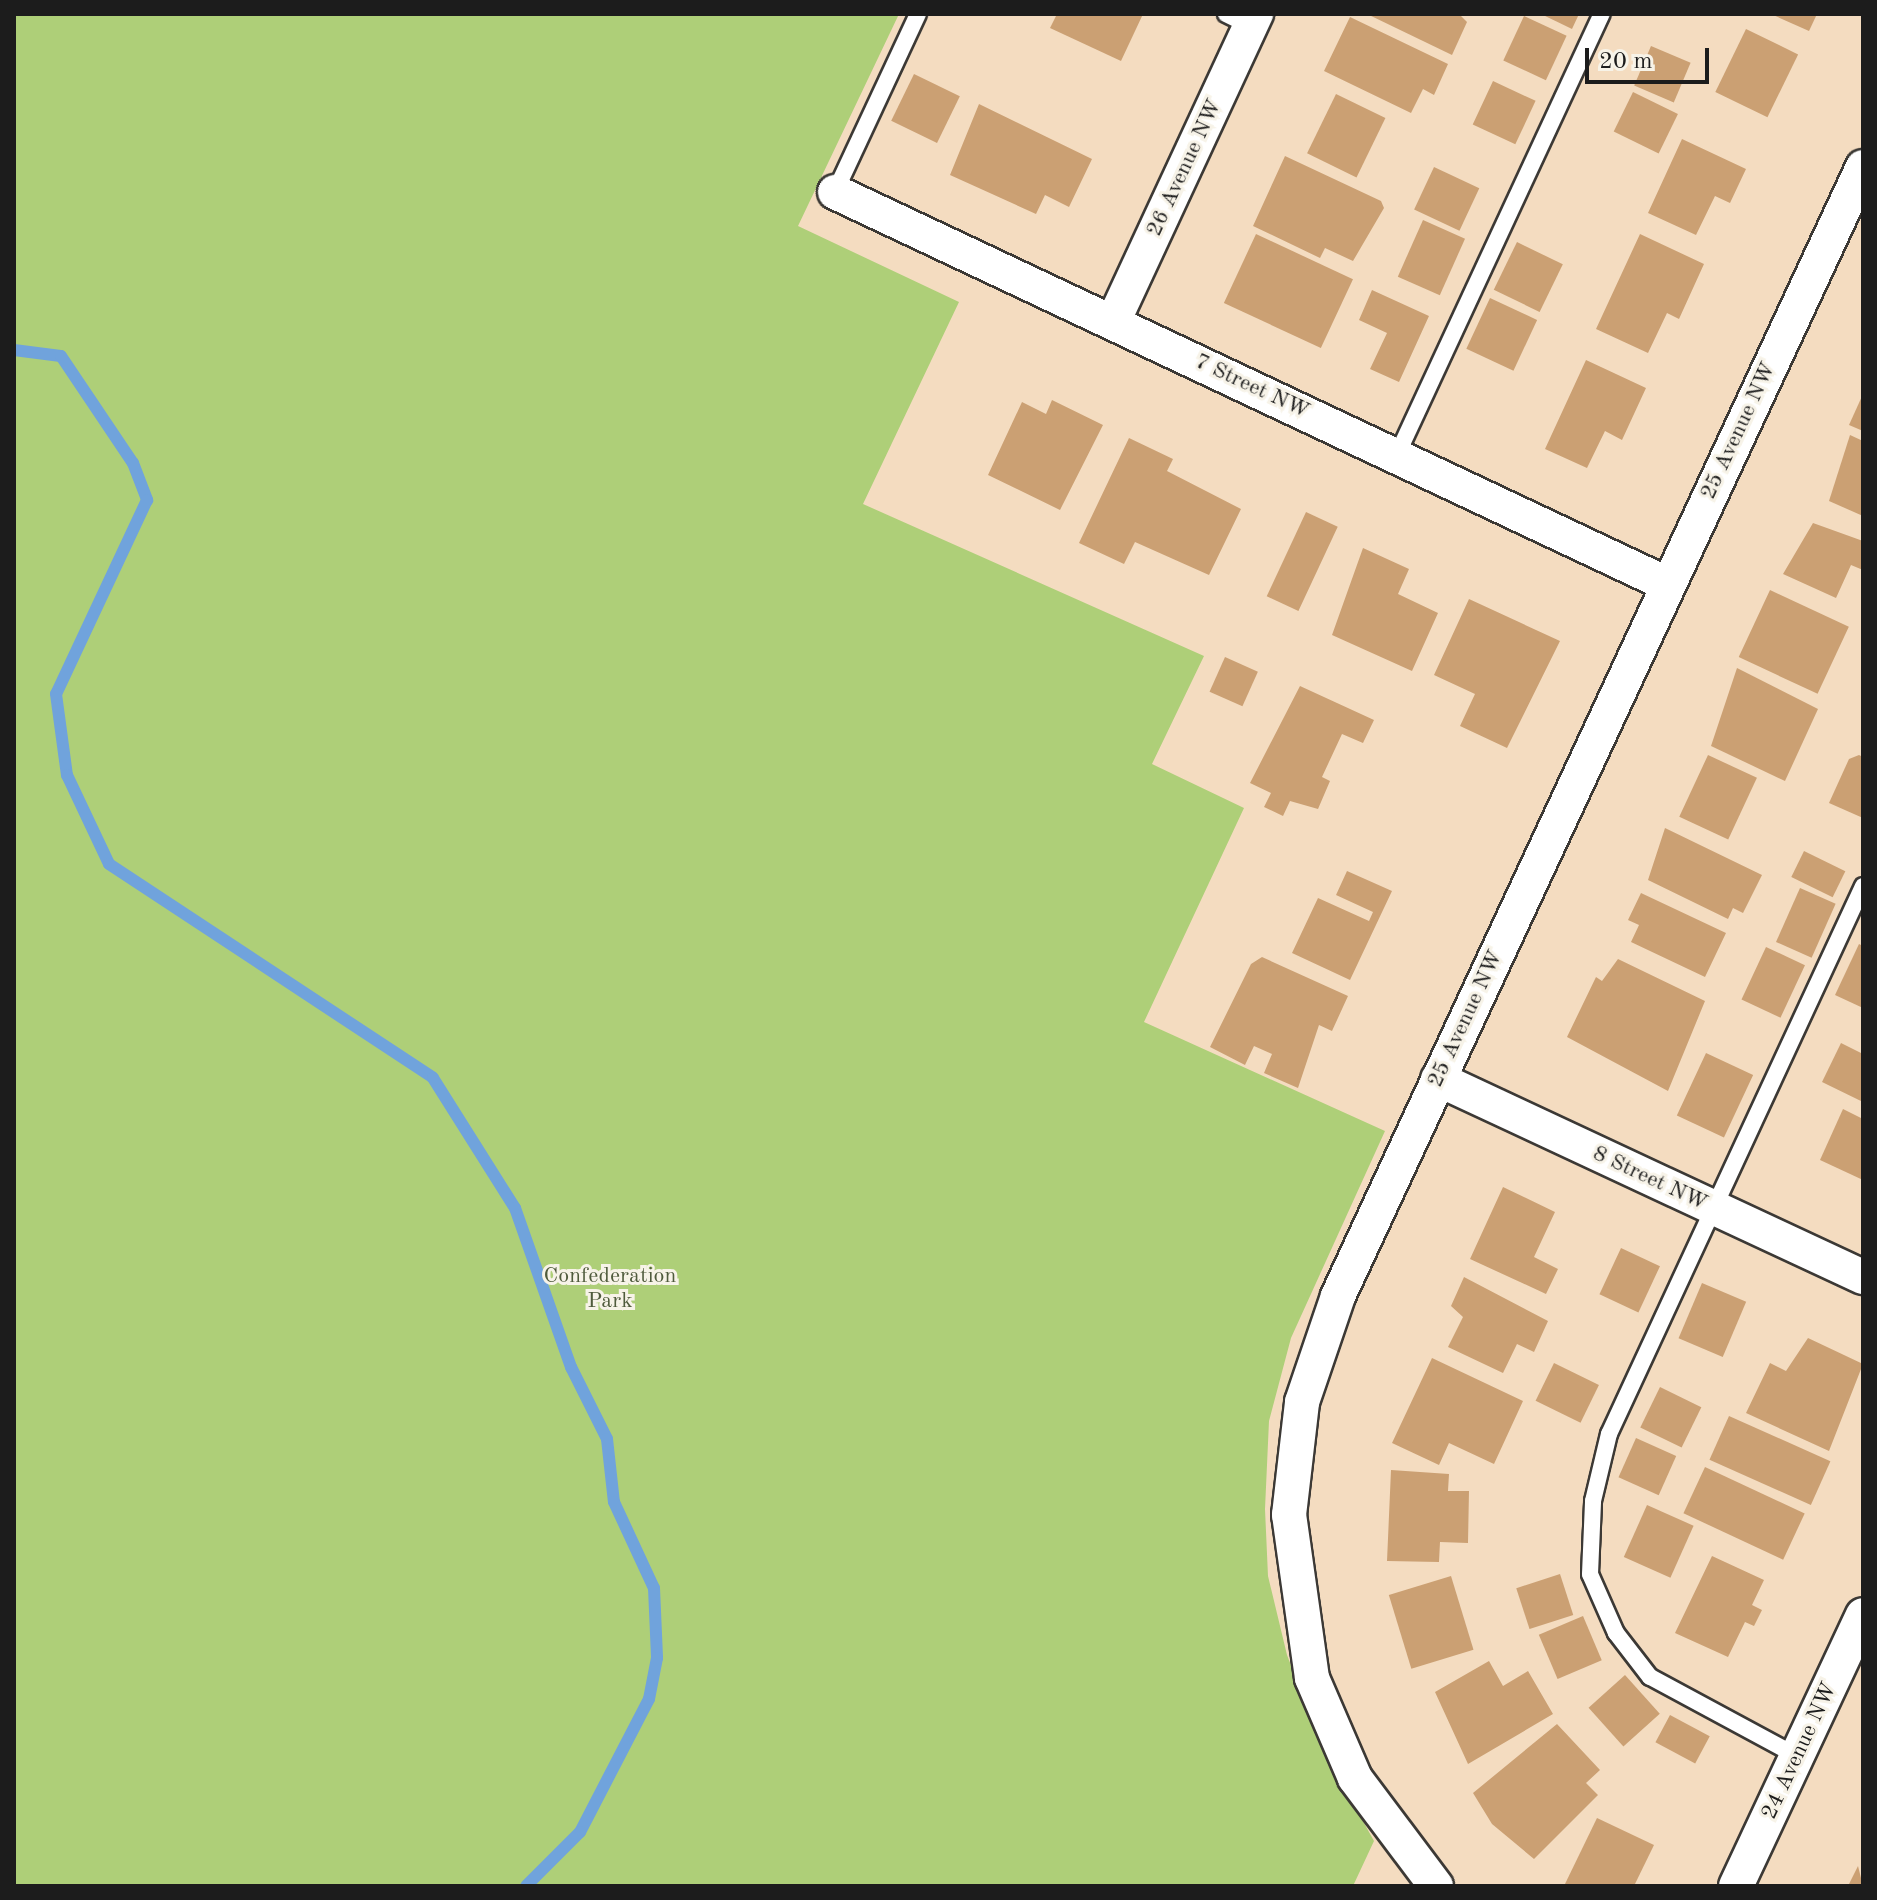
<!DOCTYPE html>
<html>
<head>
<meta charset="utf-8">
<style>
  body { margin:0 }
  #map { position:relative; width:1877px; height:1900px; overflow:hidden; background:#f4dcc0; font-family:"Old Standard TT",serif }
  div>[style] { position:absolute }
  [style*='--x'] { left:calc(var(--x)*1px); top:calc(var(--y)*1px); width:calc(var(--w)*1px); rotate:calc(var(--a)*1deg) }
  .green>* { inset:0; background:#aecf78 }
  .stream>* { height:12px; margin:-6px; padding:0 6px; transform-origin:6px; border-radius:6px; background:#70a3dc }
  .building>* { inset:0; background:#cba073; transform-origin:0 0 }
  .roads { filter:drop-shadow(2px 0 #3c3935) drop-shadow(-2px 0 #3c3935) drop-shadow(0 2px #3c3935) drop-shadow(0 -2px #3c3935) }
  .lane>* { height:16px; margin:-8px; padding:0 8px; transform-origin:8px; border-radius:8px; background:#fff }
  .street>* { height:34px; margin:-17px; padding:0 17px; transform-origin:17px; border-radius:17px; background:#fff }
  span { translate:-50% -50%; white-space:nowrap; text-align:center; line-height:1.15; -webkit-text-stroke:6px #f7f3e8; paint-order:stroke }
  .street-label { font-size:22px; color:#1c1c1c }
  .park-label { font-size:22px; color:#4f5b3c }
  .frame { position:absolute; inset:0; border:16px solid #1c1c1c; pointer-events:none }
  .scale { position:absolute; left:1585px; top:48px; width:124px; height:36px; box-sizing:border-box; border:4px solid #1c1c1c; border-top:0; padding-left:10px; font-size:24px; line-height:28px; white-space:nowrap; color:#1c1c1c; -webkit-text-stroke:6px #f7f3e8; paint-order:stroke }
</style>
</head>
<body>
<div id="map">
  <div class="green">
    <div style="clip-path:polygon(14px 14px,899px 14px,798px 226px,959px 302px,863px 504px,1204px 656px,1152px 764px,1244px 808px,1144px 1022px,1385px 1131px,1291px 1338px,1269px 1421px,1265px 1509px,1268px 1576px,1287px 1655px,1324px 1751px,1374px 1841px,1353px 1886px,14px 1886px)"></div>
  </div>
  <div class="stream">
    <div style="--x:14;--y:350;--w:47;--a:7.3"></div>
    <div style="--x:61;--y:356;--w:129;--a:56.1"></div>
    <div style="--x:133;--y:463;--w:40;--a:69"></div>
    <div style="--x:147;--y:500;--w:214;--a:115.1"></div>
    <div style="--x:56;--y:694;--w:82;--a:82.3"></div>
    <div style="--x:67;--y:775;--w:98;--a:64.7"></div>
    <div style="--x:109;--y:864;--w:388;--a:33.4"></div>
    <div style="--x:433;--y:1078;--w:154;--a:57.8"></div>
    <div style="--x:515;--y:1208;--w:169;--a:70.6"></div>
    <div style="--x:571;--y:1367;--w:80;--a:63.4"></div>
    <div style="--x:607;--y:1439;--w:63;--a:83.7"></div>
    <div style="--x:614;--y:1502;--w:95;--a:65.1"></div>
    <div style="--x:654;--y:1588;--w:70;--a:87.5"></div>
    <div style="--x:657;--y:1658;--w:42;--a:101"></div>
    <div style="--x:649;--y:1699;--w:150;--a:117.4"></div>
    <div style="--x:580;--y:1832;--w:76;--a:135"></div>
  </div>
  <div class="building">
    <div style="clip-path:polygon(1057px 14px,1143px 14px,1121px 61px,1050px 28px)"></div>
    <div style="clip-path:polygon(1367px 14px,1459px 14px,1467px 22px,1452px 55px)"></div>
    <div style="clip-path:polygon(1541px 14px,1579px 14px,1572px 29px)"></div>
    <div style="clip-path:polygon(1771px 14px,1817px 14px,1809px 31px)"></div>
    <div style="left:1524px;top:16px;width:47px;height:49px;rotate:25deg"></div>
    <div style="clip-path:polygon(1350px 17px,1448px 64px,1434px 95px,1423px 89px,1411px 113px,1324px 71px)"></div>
    <div style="left:1746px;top:29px;width:58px;height:70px;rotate:26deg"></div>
    <div style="left:1651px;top:46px;width:43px;height:43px;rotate:23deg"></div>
    <div style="left:914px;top:74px;width:51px;height:52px;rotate:26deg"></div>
    <div style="left:1493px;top:81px;width:47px;height:48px;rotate:25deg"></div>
    <div style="left:1633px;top:92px;width:50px;height:44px;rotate:26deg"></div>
    <div style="left:1336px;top:94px;width:55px;height:66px;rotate:26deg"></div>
    <div style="clip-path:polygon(979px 104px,1092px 159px,1069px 207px,1045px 195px,1036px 214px,950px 175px)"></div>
    <div style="clip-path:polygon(1682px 139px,1746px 169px,1730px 203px,1715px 196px,1696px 235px,1648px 213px)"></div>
    <div style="clip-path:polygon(1285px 156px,1381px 201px,1384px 208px,1353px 261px,1325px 248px,1320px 258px,1253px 226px)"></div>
    <div style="left:1434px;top:167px;width:50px;height:47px;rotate:25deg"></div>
    <div style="left:1423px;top:220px;width:46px;height:62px;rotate:24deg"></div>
    <div style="left:1256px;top:234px;width:107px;height:76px;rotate:25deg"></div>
    <div style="clip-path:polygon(1640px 234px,1704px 264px,1679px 319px,1667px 313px,1648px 353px,1596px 329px)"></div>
    <div style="left:1517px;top:242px;width:51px;height:53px;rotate:26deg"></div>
    <div style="clip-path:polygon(1372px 290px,1429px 316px,1399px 382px,1370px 369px,1387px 333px,1359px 320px)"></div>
    <div style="left:1490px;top:298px;width:52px;height:56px;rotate:25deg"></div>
    <div style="clip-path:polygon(1586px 360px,1646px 388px,1622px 440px,1605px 431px,1587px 468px,1545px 449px)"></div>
    <div style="clip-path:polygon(1863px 394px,1863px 431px,1849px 425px)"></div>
    <div style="clip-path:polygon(1052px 400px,1103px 425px,1060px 510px,988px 475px,1022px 402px,1046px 414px)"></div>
    <div style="clip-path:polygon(1850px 435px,1863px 441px,1863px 516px,1829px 501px)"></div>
    <div style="clip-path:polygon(1129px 438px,1173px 459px,1167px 471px,1241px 509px,1209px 575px,1135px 542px,1124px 564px,1079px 543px)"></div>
    <div style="left:1306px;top:512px;width:35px;height:93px;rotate:25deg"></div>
    <div style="clip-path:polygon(1813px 523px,1863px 541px,1863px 570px,1851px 565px,1836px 598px,1783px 574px)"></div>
    <div style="clip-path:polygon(1363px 548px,1409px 569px,1398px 594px,1438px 613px,1412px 671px,1332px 635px)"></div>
    <div style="left:1770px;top:590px;width:87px;height:74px;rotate:25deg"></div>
    <div style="clip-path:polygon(1469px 599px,1560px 641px,1507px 748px,1460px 726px,1475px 694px,1434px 675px)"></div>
    <div style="left:1225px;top:657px;width:36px;height:38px;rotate:24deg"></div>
    <div style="clip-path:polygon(1737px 668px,1818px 709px,1785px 781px,1711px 746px)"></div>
    <div style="clip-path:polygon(1300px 686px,1374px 720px,1363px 743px,1342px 734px,1322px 777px,1330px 781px,1318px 809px,1290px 801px,1283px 816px,1264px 807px,1271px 793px,1250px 783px)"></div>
    <div style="left:1708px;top:755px;width:54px;height:68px;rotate:25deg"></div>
    <div style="clip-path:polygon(1859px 755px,1863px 757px,1863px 818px,1829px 803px,1849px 759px)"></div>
    <div style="clip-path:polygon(1665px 828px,1762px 875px,1743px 913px,1733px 908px,1728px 919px,1648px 880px)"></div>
    <div style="left:1804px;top:851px;width:46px;height:29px;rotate:26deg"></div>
    <div style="clip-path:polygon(1347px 871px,1392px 891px,1350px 980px,1292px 953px,1318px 898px,1369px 921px,1373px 912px,1336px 895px)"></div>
    <div style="left:1800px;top:888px;width:39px;height:59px;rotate:24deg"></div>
    <div style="clip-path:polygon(1641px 893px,1726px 933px,1705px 977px,1631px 942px,1639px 925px,1628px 920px)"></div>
    <div style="clip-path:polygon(1859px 944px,1863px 946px,1863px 1008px,1835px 995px)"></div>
    <div style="left:1766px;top:947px;width:43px;height:58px;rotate:25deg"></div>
    <div style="clip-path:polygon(1262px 957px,1348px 996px,1332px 1031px,1319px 1025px,1298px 1088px,1264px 1073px,1272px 1054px,1254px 1046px,1245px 1065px,1210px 1047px,1251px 964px)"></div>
    <div style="clip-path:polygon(1618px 959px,1705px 1001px,1668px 1091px,1567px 1037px,1596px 977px,1602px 981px)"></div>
    <div style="clip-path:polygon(1841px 1043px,1863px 1054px,1863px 1102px,1822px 1082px)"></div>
    <div style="left:1706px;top:1053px;width:52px;height:69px;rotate:25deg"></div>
    <div style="clip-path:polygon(1843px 1109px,1863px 1119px,1863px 1180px,1820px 1160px)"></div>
    <div style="clip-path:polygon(1503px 1187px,1555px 1212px,1534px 1257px,1558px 1269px,1546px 1294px,1470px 1259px)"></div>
    <div style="left:1621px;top:1248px;width:43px;height:51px;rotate:25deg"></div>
    <div style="clip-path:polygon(1464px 1277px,1548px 1321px,1534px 1352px,1517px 1344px,1503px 1373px,1448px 1347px,1463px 1317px,1451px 1306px)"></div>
    <div style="left:1702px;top:1283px;width:48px;height:60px;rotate:23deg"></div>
    <div style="clip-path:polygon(1808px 1338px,1863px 1364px,1829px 1451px,1746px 1413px,1770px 1363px,1786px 1371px)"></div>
    <div style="clip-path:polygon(1432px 1358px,1523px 1401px,1494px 1464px,1449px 1443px,1439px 1465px,1392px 1443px)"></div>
    <div style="left:1554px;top:1363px;width:50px;height:42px;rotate:26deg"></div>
    <div style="left:1660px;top:1387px;width:46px;height:45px;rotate:26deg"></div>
    <div style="left:1729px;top:1416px;width:111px;height:48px;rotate:24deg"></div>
    <div style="left:1636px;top:1438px;width:44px;height:43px;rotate:24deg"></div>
    <div style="left:1705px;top:1467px;width:110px;height:51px;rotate:25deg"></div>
    <div style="clip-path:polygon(1391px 1470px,1449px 1474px,1448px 1491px,1469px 1491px,1468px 1543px,1440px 1542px,1439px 1562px,1387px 1561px)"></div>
    <div style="left:1647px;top:1505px;width:51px;height:57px;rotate:24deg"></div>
    <div style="clip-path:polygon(1712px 1556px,1764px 1580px,1752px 1605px,1762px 1610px,1754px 1626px,1745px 1622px,1728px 1657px,1675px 1633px)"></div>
    <div style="left:1560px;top:1574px;width:43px;height:46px;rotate:72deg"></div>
    <div style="left:1451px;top:1576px;width:77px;height:65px;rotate:73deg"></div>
    <div style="left:1583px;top:1616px;width:48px;height:48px;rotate:67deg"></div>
    <div style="clip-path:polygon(1489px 1661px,1503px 1686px,1528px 1671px,1553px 1714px,1468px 1764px,1435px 1692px)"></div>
    <div style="left:1625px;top:1675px;width:52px;height:49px;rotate:48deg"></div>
    <div style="left:1670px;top:1715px;width:45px;height:31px;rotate:28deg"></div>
    <div style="clip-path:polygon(1557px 1724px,1600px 1770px,1586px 1783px,1598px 1795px,1534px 1859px,1492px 1824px,1473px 1793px)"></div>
    <div style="clip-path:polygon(1597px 1818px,1654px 1845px,1634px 1886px,1564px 1886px)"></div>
    <div style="clip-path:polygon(1858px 1866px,1863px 1886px,1848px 1886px)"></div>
  </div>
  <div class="roads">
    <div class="lane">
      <div style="--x:1226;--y:14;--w:28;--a:26"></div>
      <div style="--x:835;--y:192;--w:196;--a:-65"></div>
      <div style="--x:1397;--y:455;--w:486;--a:-65.1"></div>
      <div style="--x:1797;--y:1756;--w:167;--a:-151.7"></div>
      <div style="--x:1650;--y:1677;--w:56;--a:-127.7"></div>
      <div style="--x:1616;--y:1633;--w:64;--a:-113.8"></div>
      <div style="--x:1590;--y:1574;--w:73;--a:-87.6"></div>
      <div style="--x:1593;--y:1501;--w:69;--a:-76.6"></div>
      <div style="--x:1609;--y:1434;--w:604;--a:-65.13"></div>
    </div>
    <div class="street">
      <div style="--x:835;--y:192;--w:920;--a:25.23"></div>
      <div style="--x:1113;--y:322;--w:340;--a:-65.1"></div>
      <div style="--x:1438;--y:1079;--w:469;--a:25"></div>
      <div style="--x:1436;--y:1886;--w:135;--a:-126.9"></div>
      <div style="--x:1355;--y:1778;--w:109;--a:-113.3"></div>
      <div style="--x:1312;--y:1678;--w:165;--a:-98"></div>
      <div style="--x:1289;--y:1515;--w:114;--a:-83.4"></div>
      <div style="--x:1302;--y:1402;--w:112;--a:-71.2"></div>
      <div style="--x:1338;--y:1296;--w:1245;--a:-65.06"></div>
      <div style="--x:1736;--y:1886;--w:299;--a:-64.9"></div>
    </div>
  </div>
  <div class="street-label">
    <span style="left:1185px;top:168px;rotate:-65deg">26 Avenue NW</span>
    <span style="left:1252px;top:387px;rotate:25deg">7 Street NW</span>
    <span style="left:1739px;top:431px;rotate:-65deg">25 Avenue NW</span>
    <span style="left:1466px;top:1019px;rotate:-65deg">25 Avenue NW</span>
    <span style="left:1650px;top:1179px;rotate:25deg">8 Street NW</span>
    <span style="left:1800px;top:1751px;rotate:-65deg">24 Avenue NW</span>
  </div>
  <div class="park-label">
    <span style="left:610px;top:1289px">Confederation<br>Park</span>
  </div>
  <div class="frame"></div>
  <div class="scale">20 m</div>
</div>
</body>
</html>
